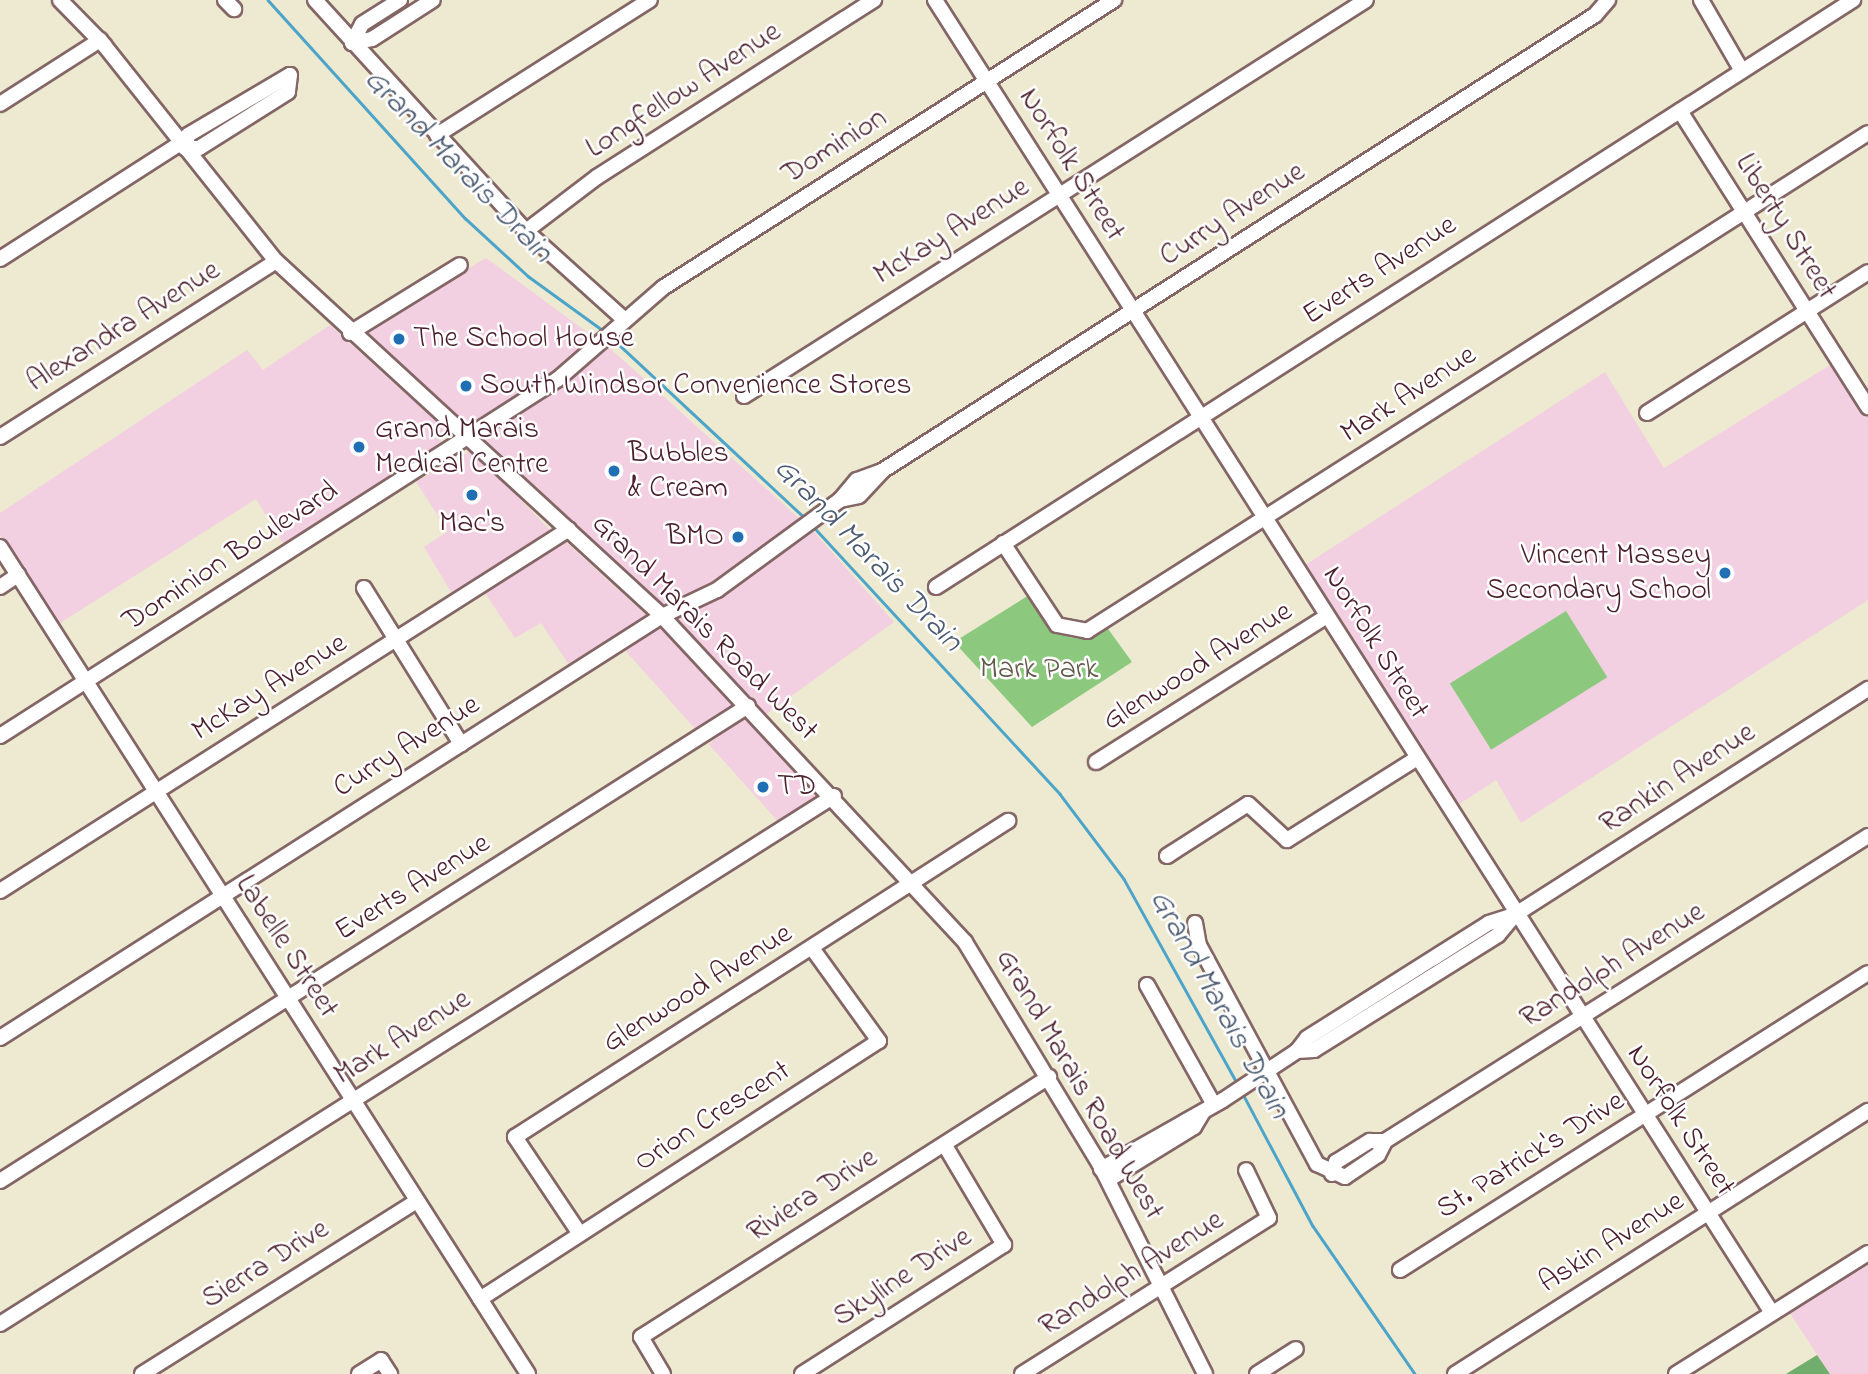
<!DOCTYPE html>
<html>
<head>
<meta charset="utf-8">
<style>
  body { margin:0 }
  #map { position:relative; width:1868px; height:1374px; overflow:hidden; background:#eeead1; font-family:"Indie Flower",sans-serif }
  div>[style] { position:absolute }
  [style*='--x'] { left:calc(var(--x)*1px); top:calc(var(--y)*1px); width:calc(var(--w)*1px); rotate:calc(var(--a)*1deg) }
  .built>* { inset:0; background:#f2cfe1; transform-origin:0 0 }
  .green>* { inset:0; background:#8cc97e; transform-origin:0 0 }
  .forest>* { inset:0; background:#71ad6d }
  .stream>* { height:2.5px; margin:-1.25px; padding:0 1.25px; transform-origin:1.25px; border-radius:1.25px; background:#4ca4c9 }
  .roads { filter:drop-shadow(2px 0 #836665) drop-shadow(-2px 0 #836665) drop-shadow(0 2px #836665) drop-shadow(0 -2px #836665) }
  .minor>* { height:14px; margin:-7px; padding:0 7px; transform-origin:7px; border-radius:7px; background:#fff }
  .dots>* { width:19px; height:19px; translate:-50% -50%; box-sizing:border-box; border:4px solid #fff; border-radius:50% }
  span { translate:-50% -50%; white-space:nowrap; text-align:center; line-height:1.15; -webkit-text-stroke:5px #fff; paint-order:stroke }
  .street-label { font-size:30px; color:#4a1f2b }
  .poi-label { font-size:30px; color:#4a1f2b }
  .left { translate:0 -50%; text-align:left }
  .right { translate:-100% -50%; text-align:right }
  .park-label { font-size:30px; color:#615a48 }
  .water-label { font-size:32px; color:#4b5b72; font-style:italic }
</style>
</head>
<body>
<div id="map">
  <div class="built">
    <div style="clip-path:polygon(486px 258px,613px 351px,813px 531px,894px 622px,765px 715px,662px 604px,369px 337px,370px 327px)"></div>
    <div style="clip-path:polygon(330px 325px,445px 429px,439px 446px,284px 545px,256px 499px,57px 625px,0 535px,0 513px,247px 350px,263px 370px)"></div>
    <div style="clip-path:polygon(1835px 362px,1868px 415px,1868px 600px,1521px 823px,1496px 780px,1455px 807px,1302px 567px,1605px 372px,1664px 468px)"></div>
    <div style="clip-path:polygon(472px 450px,550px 530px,454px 597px,424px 547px,448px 531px,416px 482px)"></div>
    <div style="clip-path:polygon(565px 541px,730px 692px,735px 704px,730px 713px,698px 732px,623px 648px,578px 678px,541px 623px,515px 638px,483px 590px)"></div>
    <div style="left:746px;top:711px;width:111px;height:50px;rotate:48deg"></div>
    <div style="clip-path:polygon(1868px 1262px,1868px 1374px,1830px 1374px,1789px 1312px)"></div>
  </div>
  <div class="green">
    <div style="clip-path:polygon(1029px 595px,1050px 627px,1069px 637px,1083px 639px,1106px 626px,1132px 662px,1032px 727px,954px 642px)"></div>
    <div style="left:1566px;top:611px;width:78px;height:137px;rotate:58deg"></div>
  </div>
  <div class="forest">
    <div style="clip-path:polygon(1817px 1355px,1830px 1374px,1786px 1374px)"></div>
  </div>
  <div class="stream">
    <div style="--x:268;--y:0;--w:294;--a:47.9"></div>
    <div style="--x:465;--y:218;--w:86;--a:42.6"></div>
    <div style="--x:528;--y:276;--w:95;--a:36"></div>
    <div style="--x:613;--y:339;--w:262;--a:43"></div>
    <div style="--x:812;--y:525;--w:366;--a:47.3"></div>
    <div style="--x:1060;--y:794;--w:106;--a:53"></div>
    <div style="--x:1124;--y:879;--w:235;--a:61"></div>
    <div style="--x:1243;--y:1094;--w:149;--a:62.1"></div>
    <div style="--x:1313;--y:1226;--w:180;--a:55.4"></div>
  </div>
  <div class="roads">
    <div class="minor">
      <div style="--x:60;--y:0;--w:63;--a:45.6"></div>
      <div style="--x:104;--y:45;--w:276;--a:51.5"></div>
      <div style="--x:276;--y:261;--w:524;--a:42.6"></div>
      <div style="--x:662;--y:616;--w:445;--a:47.1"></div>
      <div style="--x:965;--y:942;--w:258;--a:58.8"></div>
      <div style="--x:1099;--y:1163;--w:236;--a:63.3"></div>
      <div style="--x:225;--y:0;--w:13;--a:45"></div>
      <div style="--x:315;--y:0;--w:313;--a:47.6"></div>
      <div style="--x:526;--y:231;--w:133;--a:42"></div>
      <div style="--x:935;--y:0;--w:1557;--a:57.48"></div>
      <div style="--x:1701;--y:0;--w:82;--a:60"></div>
      <div style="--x:352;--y:43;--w:20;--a:-11"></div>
      <div style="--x:372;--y:39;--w:72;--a:-32.6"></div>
      <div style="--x:352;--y:43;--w:21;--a:-62"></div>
      <div style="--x:362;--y:24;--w:45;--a:-32.3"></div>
      <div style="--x:290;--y:75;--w:17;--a:97"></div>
      <div style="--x:288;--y:92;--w:105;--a:147.8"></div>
      <div style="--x:199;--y:148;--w:14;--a:180"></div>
      <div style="--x:185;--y:148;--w:13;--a:-77"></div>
      <div style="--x:188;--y:135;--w:118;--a:-30.5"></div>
      <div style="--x:0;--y:104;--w:119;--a:-32.6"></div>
      <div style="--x:1680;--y:111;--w:351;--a:57.6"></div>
      <div style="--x:437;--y:135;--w:252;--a:-32.4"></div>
      <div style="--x:526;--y:231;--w:89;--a:-37.3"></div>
      <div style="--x:597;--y:177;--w:329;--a:-32.6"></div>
      <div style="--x:0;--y:259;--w:215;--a:-32.7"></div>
      <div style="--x:350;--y:333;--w:129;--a:-31.7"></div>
      <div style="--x:744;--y:396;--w:737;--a:-32.48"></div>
      <div style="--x:1647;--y:413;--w:262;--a:-32.5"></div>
      <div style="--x:0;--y:437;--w:327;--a:-32.5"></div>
      <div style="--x:840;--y:500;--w:19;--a:-12"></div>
      <div style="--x:859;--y:496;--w:34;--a:-47"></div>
      <div style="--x:1003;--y:543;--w:98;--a:56.6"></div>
      <div style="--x:1057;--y:625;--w:31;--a:11"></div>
      <div style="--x:1087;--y:631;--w:926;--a:-32.52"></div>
      <div style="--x:0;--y:547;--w:981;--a:57.44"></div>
      <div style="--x:0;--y:587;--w:22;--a:-34"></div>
      <div style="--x:936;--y:587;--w:1089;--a:-32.62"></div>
      <div style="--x:364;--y:588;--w:184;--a:58.1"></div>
      <div style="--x:0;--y:736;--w:662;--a:-32.61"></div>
      <div style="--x:558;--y:379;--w:140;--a:-41"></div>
      <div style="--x:664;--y:287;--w:534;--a:-32.53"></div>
      <div style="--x:1096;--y:762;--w:273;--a:-32.3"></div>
      <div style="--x:1167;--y:856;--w:96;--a:-32.7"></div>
      <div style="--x:1248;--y:804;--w:53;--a:42.7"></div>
      <div style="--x:1287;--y:840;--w:154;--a:-32.2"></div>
      <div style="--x:0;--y:891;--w:674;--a:-32.46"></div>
      <div style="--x:1195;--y:923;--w:22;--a:80"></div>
      <div style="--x:1199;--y:945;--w:249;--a:61.7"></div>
      <div style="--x:1317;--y:1164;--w:31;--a:25"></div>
      <div style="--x:1345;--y:1177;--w:40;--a:-34"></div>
      <div style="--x:1378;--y:1155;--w:16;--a:-63"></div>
      <div style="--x:1147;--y:985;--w:137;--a:60.8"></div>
      <div style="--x:0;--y:1038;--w:785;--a:-32.52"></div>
      <div style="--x:662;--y:616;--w:61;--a:-25.3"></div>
      <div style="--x:717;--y:590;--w:152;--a:-36.2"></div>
      <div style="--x:840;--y:500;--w:26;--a:-50"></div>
      <div style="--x:857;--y:480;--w:27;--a:-20"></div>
      <div style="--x:882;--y:471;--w:846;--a:-32.6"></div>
      <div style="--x:1595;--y:15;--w:20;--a:-49"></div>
      <div style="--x:1297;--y:1051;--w:17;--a:-3"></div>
      <div style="--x:1314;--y:1050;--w:217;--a:-32"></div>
      <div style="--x:1498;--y:935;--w:26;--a:-50"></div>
      <div style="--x:1101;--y:1169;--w:140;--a:-29.5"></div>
      <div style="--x:1223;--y:1100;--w:89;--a:-33.5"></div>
      <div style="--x:1297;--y:1051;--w:16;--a:-52"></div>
      <div style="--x:1307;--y:1038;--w:215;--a:-32.3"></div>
      <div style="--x:1489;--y:923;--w:28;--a:-18"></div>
      <div style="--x:1516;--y:914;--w:418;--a:-32.6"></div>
      <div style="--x:1332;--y:1174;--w:13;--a:-72"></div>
      <div style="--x:1336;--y:1162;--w:40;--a:-32"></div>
      <div style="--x:1370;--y:1141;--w:15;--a:0"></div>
      <div style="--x:1385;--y:1141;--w:571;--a:-32.27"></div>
      <div style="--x:1108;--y:1180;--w:101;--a:-31.6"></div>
      <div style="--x:1194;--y:1127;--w:17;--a:-59"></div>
      <div style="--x:0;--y:1181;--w:886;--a:-32.42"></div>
      <div style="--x:580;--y:1234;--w:117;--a:-123.8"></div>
      <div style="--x:515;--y:1137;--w:586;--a:-32.66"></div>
      <div style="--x:1400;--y:1270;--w:554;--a:-32.4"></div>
      <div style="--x:480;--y:1299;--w:475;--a:-32.9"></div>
      <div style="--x:879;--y:1041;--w:115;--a:-125.8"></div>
      <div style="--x:0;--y:1324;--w:987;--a:-32.34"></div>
      <div style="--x:142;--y:1374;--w:325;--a:-32.2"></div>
      <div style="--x:359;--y:1374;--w:26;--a:-32"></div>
      <div style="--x:381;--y:1360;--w:17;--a:57"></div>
      <div style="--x:663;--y:1374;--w:43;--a:-120.7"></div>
      <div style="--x:641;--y:1337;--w:484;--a:-32.5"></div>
      <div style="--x:802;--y:1374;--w:240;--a:-32.6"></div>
      <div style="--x:1004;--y:1245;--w:117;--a:-120.7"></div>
      <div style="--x:1022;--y:1374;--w:292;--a:-32.3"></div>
      <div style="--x:1269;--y:1218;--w:53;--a:-115.6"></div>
      <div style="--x:1257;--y:1374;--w:46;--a:-32.7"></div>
      <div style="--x:1455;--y:1374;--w:490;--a:-32.5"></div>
      <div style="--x:1676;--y:1374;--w:227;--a:-32.2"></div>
    </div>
  </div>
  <div class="dots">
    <div style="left:399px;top:339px;background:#1f6fb2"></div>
    <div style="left:466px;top:386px;background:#1f6fb2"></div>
    <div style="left:359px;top:447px;background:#1f6fb2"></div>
    <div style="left:614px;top:471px;background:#1f6fb2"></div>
    <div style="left:472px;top:495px;background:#1f6fb2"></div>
    <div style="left:738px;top:537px;background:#1f6fb2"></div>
    <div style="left:1725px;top:573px;background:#1f6fb2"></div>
    <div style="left:763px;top:787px;background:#1f6fb2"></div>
  </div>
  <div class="street-label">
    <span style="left:684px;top:91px;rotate:-33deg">Longfellow Avenue</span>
    <span style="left:835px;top:147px;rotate:-32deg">Dominion</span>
    <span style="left:1071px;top:165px;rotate:58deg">Norfolk Street</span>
    <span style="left:1233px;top:215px;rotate:-33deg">Curry Avenue</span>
    <span style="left:1785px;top:227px;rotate:58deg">Liberty Street</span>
    <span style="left:952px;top:232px;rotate:-32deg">McKay Avenue</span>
    <span style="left:1380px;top:271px;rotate:-33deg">Everts Avenue</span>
    <span style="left:124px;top:327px;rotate:-32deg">Alexandra Avenue</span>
    <span style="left:1409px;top:395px;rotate:-33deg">Mark Avenue</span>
    <span style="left:231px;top:557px;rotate:-33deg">Dominion Boulevard</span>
    <span style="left:704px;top:628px;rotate:45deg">Grand Marais Road West</span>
    <span style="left:1375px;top:643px;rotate:58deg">Norfolk Street</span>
    <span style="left:1198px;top:667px;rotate:-32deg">Glenwood Avenue</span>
    <span style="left:270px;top:688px;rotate:-32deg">McKay Avenue</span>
    <span style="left:407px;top:747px;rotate:-32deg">Curry Avenue</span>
    <span style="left:1678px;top:779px;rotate:-33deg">Rankin Avenue</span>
    <span style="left:413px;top:888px;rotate:-32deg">Everts Avenue</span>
    <span style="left:286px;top:947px;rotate:57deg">Labelle Street</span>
    <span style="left:1613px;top:966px;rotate:-32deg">Randolph Avenue</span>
    <span style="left:698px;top:989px;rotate:-32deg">Glenwood Avenue</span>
    <span style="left:403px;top:1038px;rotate:-32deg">Mark Avenue</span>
    <span style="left:1079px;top:1085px;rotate:60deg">Grand Marais Road West</span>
    <span style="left:713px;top:1117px;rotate:-33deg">Orion Crescent</span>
    <span style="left:1680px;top:1121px;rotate:57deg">Norfolk Street</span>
    <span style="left:1531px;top:1156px;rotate:-32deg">St. Patrick's Drive</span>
    <span style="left:813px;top:1196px;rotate:-33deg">Riviera Drive</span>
    <span style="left:1612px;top:1243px;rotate:-32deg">Askin Avenue</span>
    <span style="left:266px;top:1265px;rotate:-32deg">Sierra Drive</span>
    <span style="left:1132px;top:1274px;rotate:-32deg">Randolph Avenue</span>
    <span style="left:903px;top:1278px;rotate:-33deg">Skyline Drive</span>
  </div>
  <div class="poi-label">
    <span class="left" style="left:413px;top:339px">The School House</span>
    <span class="left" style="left:480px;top:386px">South Windsor Convenience Stores</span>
    <span class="left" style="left:375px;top:447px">Grand Marais<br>Medical Centre</span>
    <span class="left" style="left:628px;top:471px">Bubbles<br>&amp; Cream</span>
    <span style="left:472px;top:524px">Mac's</span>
    <span class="right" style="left:724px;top:537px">BMO</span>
    <span class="right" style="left:1711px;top:573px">Vincent Massey<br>Secondary School</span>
    <span class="left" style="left:777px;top:787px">TD</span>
  </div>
  <div class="park-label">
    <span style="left:1039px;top:670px">Mark Park</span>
  </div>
  <div class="water-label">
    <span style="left:457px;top:167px;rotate:46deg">Grand Marais Drain</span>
    <span style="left:867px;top:556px;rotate:46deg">Grand Marais Drain</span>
    <span style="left:1218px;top:1005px;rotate:61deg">Grand Marais Drain</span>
  </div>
</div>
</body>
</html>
